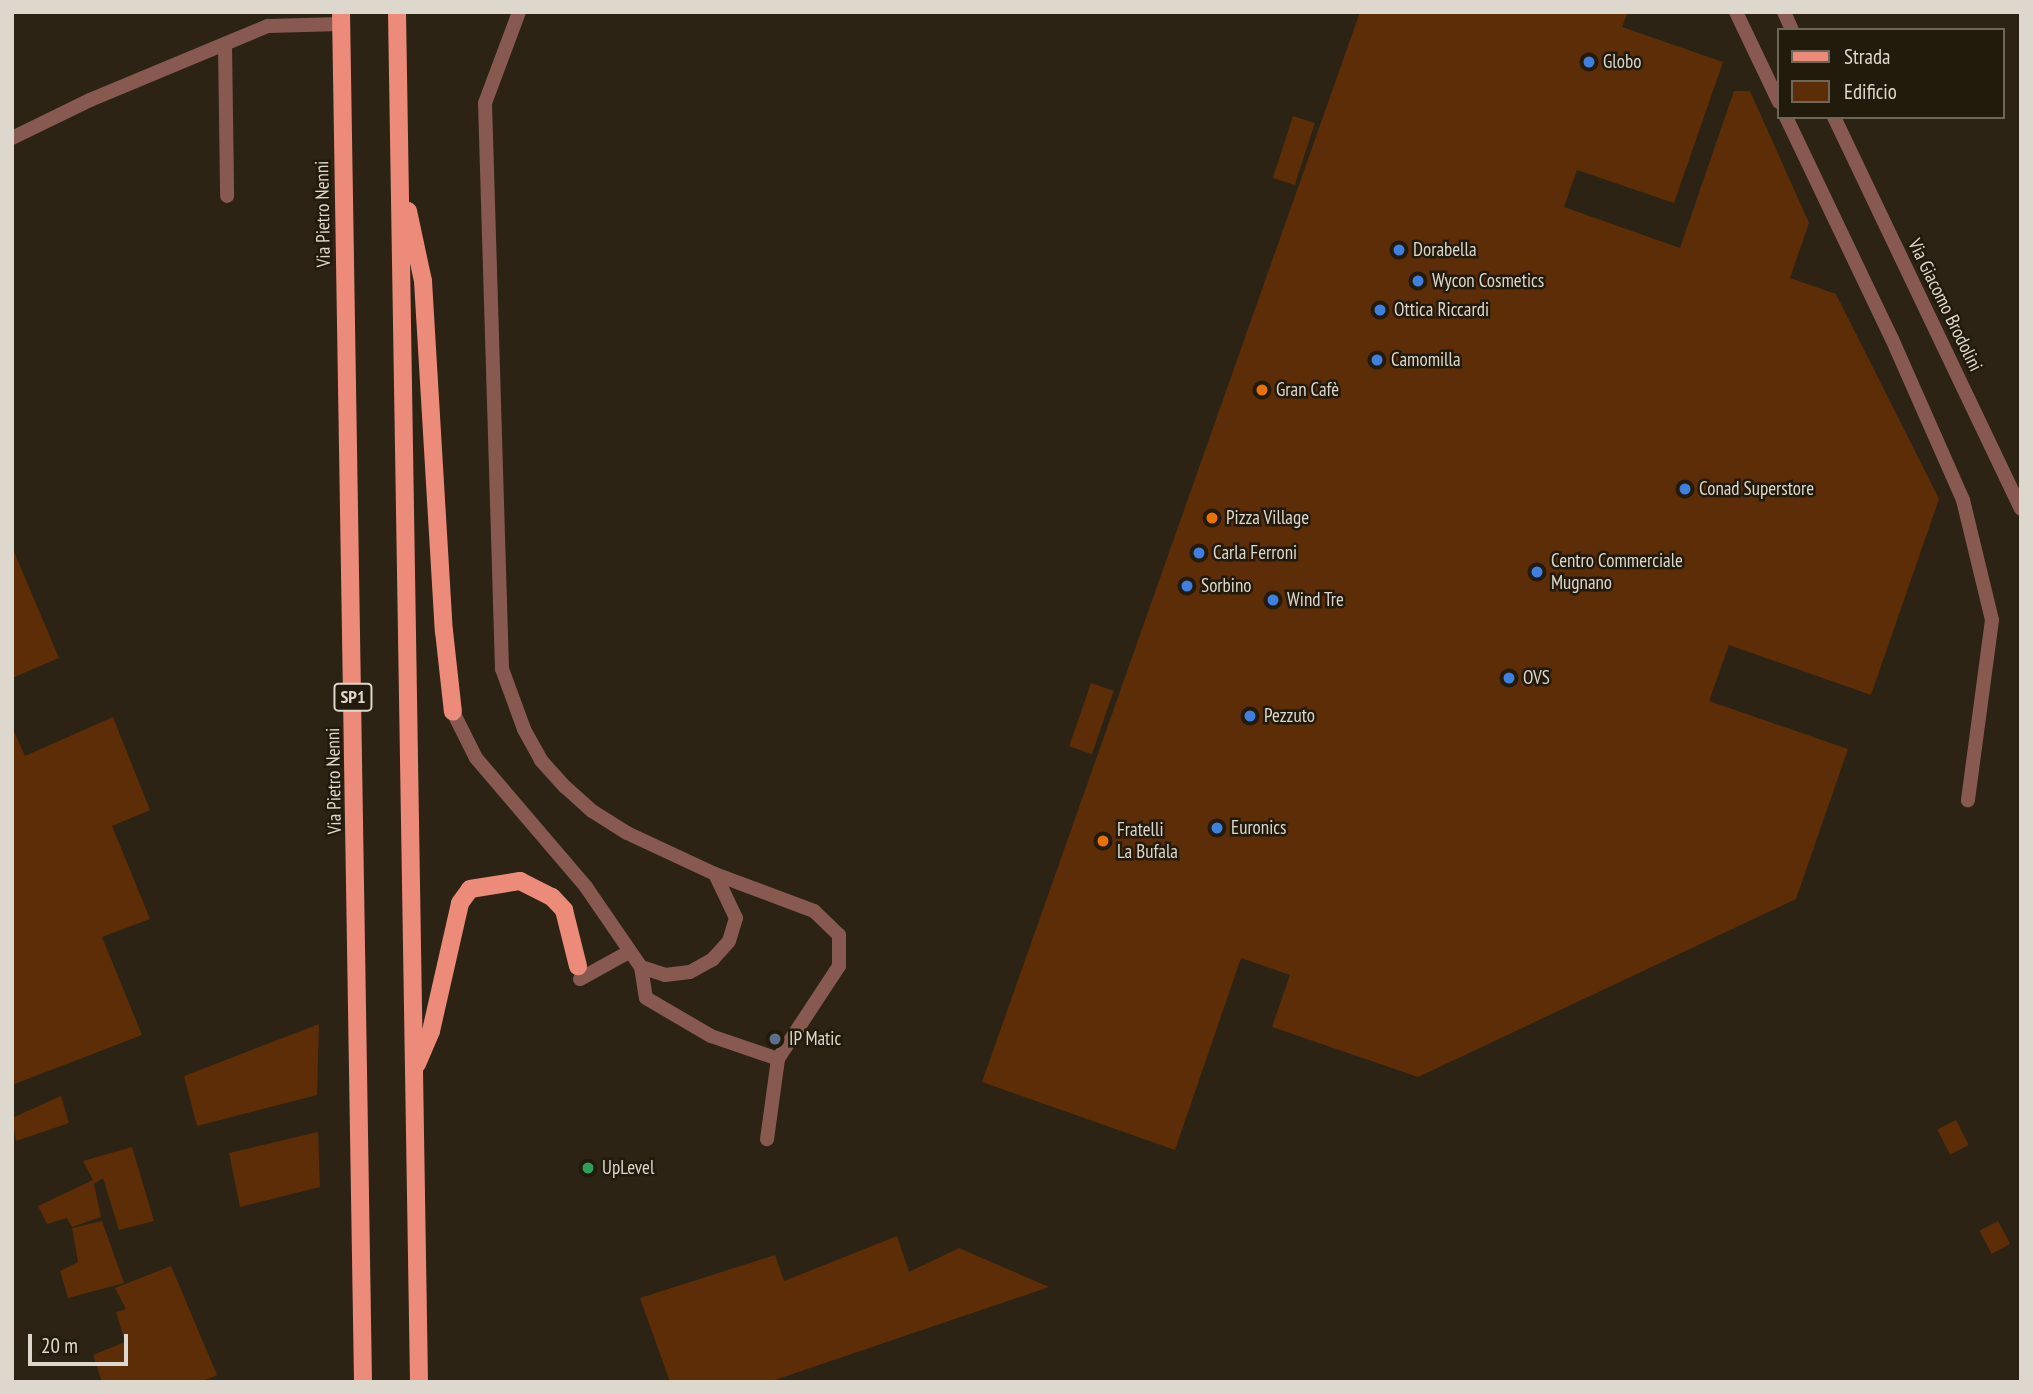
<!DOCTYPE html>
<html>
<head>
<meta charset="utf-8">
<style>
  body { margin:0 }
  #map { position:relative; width:2033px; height:1394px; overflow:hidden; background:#2c2314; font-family:"PT Sans Narrow",sans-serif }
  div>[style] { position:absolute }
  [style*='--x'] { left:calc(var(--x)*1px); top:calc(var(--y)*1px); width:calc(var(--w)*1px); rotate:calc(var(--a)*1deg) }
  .building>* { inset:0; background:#5c2d07; transform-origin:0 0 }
  .service>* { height:14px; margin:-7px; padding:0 7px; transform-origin:7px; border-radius:7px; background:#885950 }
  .minor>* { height:14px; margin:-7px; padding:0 7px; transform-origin:7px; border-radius:7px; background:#885950 }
  .primary>* { height:18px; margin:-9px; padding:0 9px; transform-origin:9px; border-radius:9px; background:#ec8b7a }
  .dots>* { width:19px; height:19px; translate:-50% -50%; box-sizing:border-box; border:4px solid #221a0b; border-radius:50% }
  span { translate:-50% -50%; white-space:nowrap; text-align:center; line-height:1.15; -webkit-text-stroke:5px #221a0b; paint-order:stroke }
  .shield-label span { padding:2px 5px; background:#221a0b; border:2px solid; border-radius:5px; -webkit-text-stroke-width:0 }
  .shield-label { font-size:18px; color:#ddd7cd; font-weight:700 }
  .poi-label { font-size:19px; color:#ddd7cd }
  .left { translate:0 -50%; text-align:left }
  .street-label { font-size:19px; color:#ddd7cd }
  .frame { position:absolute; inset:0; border:14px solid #ddd7cd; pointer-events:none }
  .legend { position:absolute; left:1777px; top:28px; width:228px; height:91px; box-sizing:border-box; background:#221a0b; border:2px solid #6d6659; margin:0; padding:9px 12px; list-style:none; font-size:21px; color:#ddd7cd }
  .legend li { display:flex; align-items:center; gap:14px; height:35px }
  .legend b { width:35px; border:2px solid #6d6659 }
  .scale { position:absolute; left:28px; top:1334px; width:100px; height:32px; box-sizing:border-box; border:4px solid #ddd7cd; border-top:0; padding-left:9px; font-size:21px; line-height:24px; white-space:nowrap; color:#ddd7cd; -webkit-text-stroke:5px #221a0b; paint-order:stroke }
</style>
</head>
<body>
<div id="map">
  <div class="building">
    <div style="clip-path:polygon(1360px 12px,1628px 12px,1622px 27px,1723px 62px,1674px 203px,1577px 170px,1564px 207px,1680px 248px,1734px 91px,1750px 91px,1809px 223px,1790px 278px,1836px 294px,1939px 499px,1871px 695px,1729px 645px,1709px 701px,1848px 749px,1796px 899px,1418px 1077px,1272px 1027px,1290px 975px,1241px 958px,1175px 1150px,982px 1082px)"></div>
    <div style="left:1293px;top:116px;width:23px;height:65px;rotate:18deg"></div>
    <div style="clip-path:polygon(12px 547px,59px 658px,12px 678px)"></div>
    <div style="left:1091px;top:683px;width:24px;height:67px;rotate:19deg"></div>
    <div style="clip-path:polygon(113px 717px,150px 810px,112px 826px,150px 919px,102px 937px,142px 1035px,12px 1085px,12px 727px,25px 756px)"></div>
    <div style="clip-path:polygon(319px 1024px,317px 1095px,197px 1126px,184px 1076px)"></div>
    <div style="clip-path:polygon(61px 1096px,69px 1123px,16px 1141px,12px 1118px)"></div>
    <div style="left:1956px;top:1120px;width:28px;height:21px;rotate:63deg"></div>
    <div style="clip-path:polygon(318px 1132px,320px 1187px,240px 1207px,229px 1153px)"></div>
    <div style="clip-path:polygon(132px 1147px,154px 1221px,119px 1230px,103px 1178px,94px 1184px,101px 1217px,72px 1227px,67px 1218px,47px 1224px,38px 1206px,93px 1180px,83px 1161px)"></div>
    <div style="clip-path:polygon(102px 1221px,124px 1283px,68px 1298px,60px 1271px,78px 1262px,72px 1228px)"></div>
    <div style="left:1998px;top:1221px;width:26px;height:21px;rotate:62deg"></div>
    <div style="clip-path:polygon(897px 1236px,909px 1272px,959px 1248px,1049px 1287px,769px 1382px,670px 1382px,640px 1298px,775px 1255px,784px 1281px)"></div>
    <div style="clip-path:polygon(171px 1266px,217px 1375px,201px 1382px,102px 1382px,93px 1355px,125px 1342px,116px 1312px,126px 1309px,115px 1288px)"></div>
  </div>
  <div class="service">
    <div style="--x:1736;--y:12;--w:100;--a:64.5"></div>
    <div style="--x:225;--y:44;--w:152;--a:89.2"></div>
    <div style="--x:1786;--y:117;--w:246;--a:64.5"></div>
    <div style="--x:1892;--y:339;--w:176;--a:66.2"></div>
    <div style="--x:1963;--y:500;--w:123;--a:76.4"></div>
    <div style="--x:1992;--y:620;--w:182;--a:97.6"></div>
    <div style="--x:12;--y:138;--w:87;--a:-26"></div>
    <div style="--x:90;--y:100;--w:193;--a:-22.6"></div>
    <div style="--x:268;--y:26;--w:73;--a:-1.6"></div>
    <div style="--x:453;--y:712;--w:51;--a:63.4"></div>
    <div style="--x:476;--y:758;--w:170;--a:49.5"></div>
    <div style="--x:586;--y:887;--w:97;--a:55.5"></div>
    <div style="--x:641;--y:967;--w:25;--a:18"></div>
    <div style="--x:665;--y:975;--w:25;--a:-7"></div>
    <div style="--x:690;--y:972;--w:26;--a:-29"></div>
    <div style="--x:713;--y:959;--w:24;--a:-48"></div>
    <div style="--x:729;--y:941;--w:24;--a:-73"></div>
    <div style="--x:736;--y:918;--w:49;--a:-115.5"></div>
    <div style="--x:715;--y:874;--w:97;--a:-155"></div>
    <div style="--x:627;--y:833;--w:41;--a:-147.8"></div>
    <div style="--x:592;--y:811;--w:36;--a:-138"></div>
    <div style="--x:565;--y:787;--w:36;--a:-132"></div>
    <div style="--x:541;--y:760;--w:35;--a:-119"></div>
    <div style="--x:524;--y:729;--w:64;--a:-110.1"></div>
    <div style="--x:502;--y:669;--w:566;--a:-91.72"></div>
    <div style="--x:485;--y:103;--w:97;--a:-69.5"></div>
    <div style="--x:715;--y:874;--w:106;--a:20.5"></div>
    <div style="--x:814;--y:911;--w:35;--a:44"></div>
    <div style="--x:839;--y:935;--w:31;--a:90"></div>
    <div style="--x:839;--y:966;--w:111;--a:123.3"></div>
    <div style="--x:641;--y:967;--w:31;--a:81"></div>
    <div style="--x:646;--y:998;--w:75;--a:30.3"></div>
    <div style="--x:711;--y:1036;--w:71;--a:18.9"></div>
    <div style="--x:778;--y:1059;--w:81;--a:97.8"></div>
    <div style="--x:580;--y:979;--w:56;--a:-28.9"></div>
  </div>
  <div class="minor">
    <div style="--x:1784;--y:12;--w:20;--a:66"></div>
    <div style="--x:1834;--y:117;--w:434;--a:64.5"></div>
  </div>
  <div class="primary">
    <div style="--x:341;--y:12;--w:1370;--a:89.08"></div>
    <div style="--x:397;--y:12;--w:1370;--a:89.08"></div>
    <div style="--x:408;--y:211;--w:72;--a:77.9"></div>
    <div style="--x:423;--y:281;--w:351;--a:86.6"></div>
    <div style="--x:444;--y:631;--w:81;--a:83.7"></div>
    <div style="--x:417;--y:1064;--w:36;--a:-67"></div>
    <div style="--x:431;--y:1031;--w:131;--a:-77.2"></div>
    <div style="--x:460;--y:903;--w:17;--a:-54"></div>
    <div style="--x:470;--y:889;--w:51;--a:-9.1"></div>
    <div style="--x:520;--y:881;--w:36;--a:27"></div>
    <div style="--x:552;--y:897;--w:18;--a:47"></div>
    <div style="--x:564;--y:910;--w:58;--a:76"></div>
  </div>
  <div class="dots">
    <div style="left:1589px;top:62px;background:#3f7fe0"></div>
    <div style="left:1399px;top:250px;background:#3f7fe0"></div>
    <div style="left:1418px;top:281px;background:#3f7fe0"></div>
    <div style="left:1380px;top:310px;background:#3f7fe0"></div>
    <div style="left:1377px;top:360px;background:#3f7fe0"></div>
    <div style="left:1262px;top:390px;background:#e8710a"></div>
    <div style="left:1685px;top:489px;background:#3f7fe0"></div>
    <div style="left:1212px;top:518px;background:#e8710a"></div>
    <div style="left:1199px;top:553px;background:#3f7fe0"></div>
    <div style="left:1537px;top:572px;background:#3f7fe0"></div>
    <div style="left:1187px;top:586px;background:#3f7fe0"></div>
    <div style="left:1273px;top:600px;background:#3f7fe0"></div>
    <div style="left:1509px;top:678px;background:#3f7fe0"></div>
    <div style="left:1250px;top:716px;background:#3f7fe0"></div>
    <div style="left:1217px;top:828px;background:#3f7fe0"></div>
    <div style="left:1103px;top:841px;background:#e8710a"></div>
    <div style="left:775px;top:1039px;background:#5c6f8a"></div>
    <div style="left:588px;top:1168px;background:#2e9e5b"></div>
  </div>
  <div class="shield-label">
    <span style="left:353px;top:697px">SP1</span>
  </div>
  <div class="poi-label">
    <span class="left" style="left:1603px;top:62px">Globo</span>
    <span class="left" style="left:1413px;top:250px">Dorabella</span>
    <span class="left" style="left:1432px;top:281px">Wycon Cosmetics</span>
    <span class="left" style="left:1394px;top:310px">Ottica Riccardi</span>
    <span class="left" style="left:1391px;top:360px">Camomilla</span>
    <span class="left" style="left:1276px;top:390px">Gran Cafè</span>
    <span class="left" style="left:1699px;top:489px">Conad Superstore</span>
    <span class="left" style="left:1226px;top:518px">Pizza Village</span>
    <span class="left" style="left:1213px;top:553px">Carla Ferroni</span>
    <span class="left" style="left:1551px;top:572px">Centro Commerciale<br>Mugnano</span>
    <span class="left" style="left:1201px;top:586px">Sorbino</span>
    <span class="left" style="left:1287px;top:600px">Wind Tre</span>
    <span class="left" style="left:1523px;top:678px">OVS</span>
    <span class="left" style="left:1264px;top:716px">Pezzuto</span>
    <span class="left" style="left:1231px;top:828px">Euronics</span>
    <span class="left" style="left:1117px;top:841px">Fratelli<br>La Bufala</span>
    <span class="left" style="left:789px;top:1039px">IP Matic</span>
    <span class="left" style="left:602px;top:1168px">UpLevel</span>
  </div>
  <div class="street-label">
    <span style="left:323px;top:214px;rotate:-91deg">Via Pietro Nenni</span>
    <span style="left:1945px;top:305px;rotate:64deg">Via Giacomo Brodolini</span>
    <span style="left:334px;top:781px;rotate:-91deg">Via Pietro Nenni</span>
  </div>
  <div class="frame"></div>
  <ul class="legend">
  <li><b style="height:9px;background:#ec8b7a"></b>Strada</li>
  <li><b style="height:19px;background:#5c2d07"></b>Edificio</li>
  </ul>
  <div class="scale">20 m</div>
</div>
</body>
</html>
